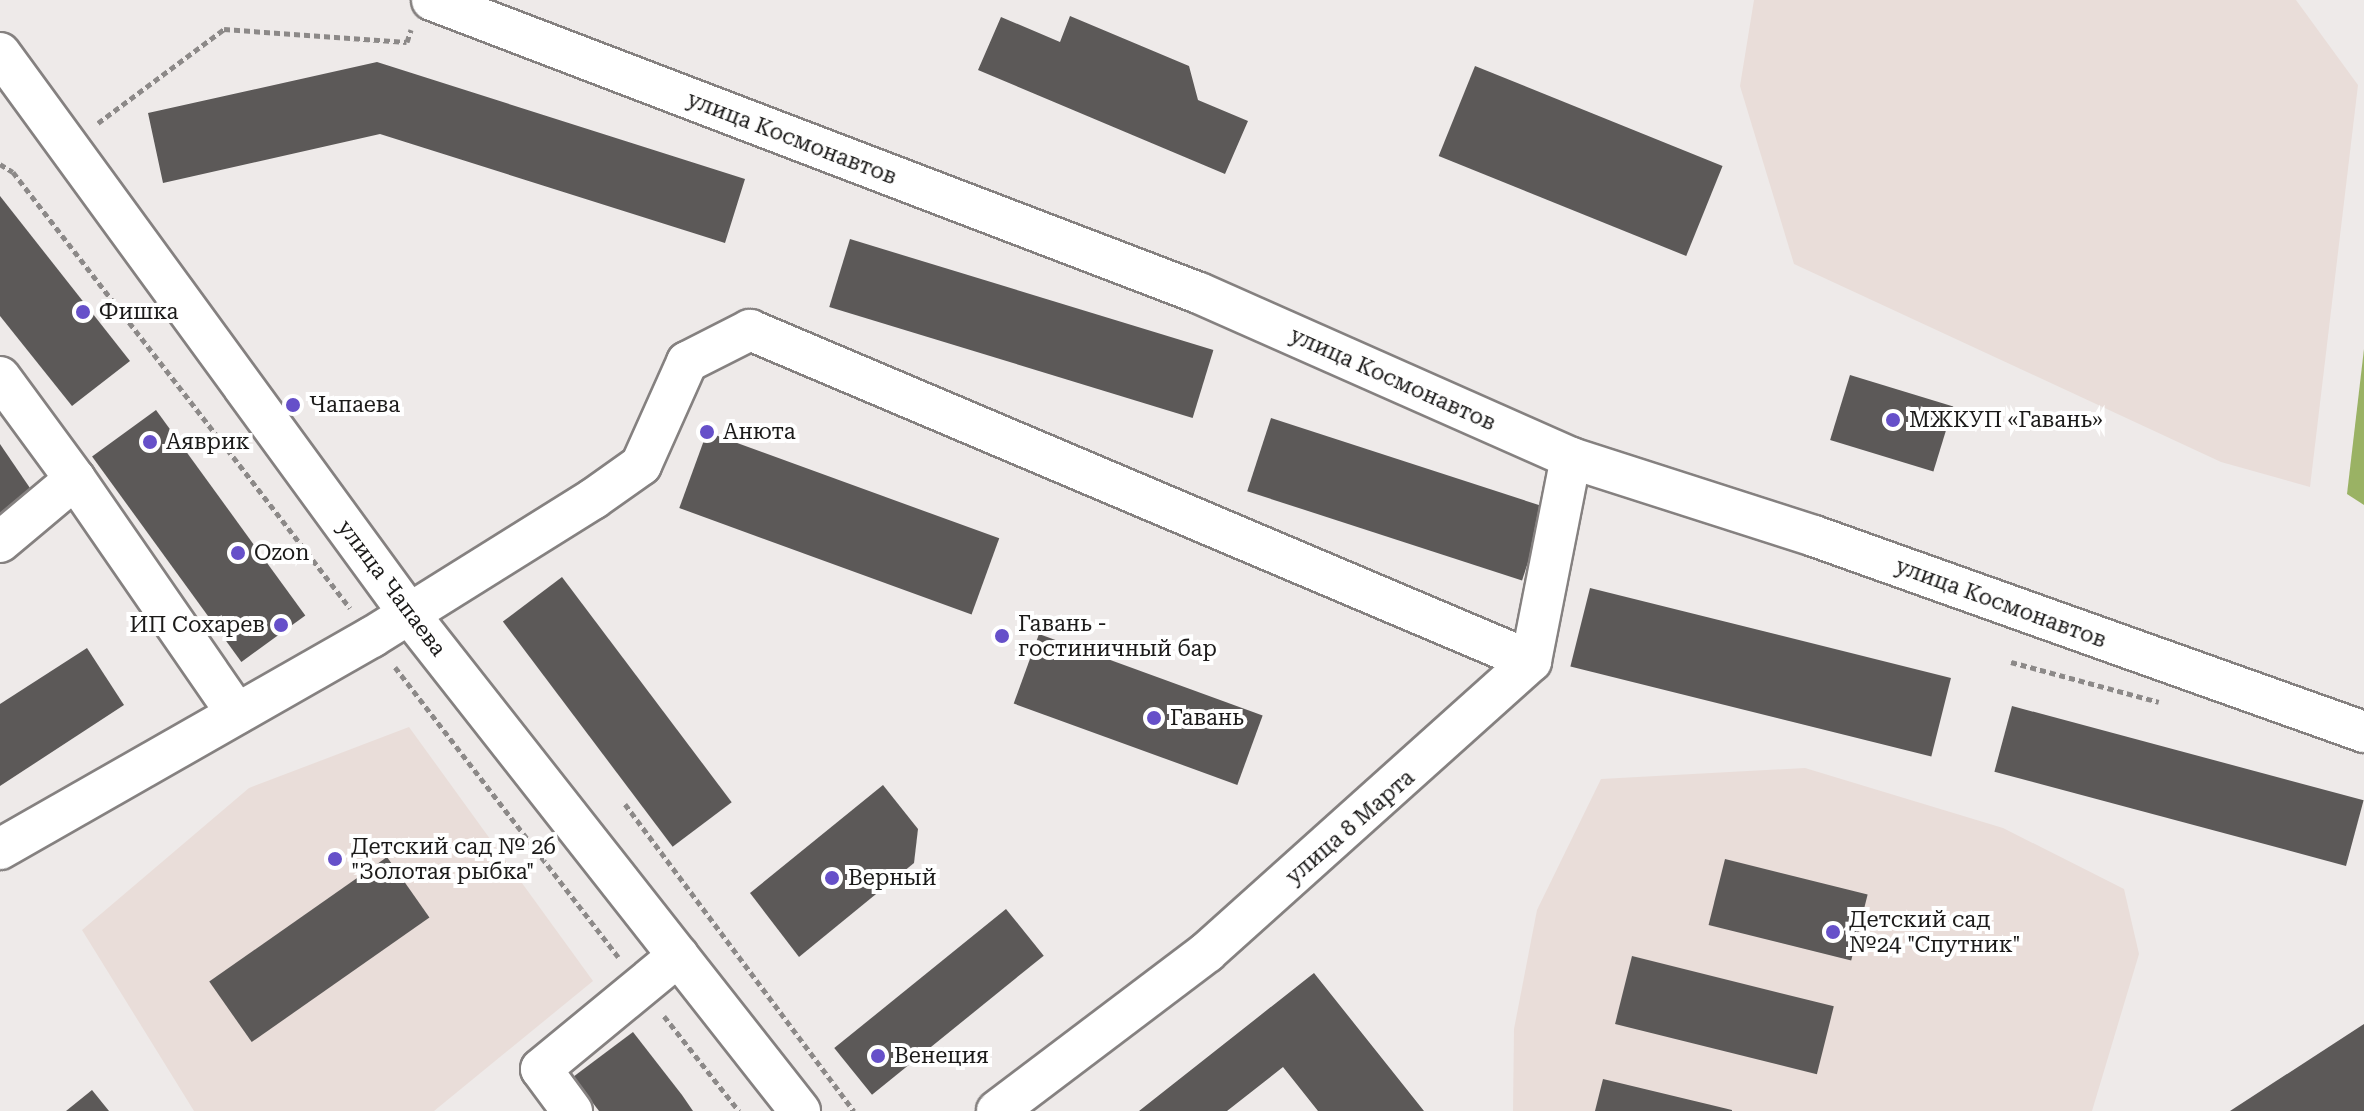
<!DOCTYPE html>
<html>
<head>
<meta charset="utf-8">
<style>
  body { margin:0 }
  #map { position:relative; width:2364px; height:1111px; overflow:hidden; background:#eeeae9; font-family:"Roboto Serif",serif }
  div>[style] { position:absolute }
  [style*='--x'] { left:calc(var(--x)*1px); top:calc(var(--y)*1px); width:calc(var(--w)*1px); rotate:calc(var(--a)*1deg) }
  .built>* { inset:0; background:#e9ddd9 }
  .forest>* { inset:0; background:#9ab264 }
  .building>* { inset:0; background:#5c5958; transform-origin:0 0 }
  .path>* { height:5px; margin-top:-2.5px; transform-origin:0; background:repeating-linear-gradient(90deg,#8c8988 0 6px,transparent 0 10px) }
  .roads { filter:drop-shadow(2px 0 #858180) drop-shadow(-2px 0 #858180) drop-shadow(0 2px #858180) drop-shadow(0 -2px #858180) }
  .minor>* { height:40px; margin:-20px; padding:0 20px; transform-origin:20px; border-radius:20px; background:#fff }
  .dots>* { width:22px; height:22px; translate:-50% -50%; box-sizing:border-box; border:4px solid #fff; border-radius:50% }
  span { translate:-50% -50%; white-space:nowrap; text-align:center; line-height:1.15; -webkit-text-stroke:8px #fff; paint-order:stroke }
  .street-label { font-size:22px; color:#1b1a19 }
  .poi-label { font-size:22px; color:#1b1a19 }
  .left { translate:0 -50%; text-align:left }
  .right { translate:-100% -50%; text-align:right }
</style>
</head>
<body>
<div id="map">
  <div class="built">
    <div style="clip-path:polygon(1754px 0,2296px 0,2358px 85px,2310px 487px,2221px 462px,1794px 264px,1740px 86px)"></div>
    <div style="clip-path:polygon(409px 727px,593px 981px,434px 1111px,194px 1111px,82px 930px,249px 788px)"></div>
    <div style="clip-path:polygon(1805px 768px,2003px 828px,2124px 889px,2139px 954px,2092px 1111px,1513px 1111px,1514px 1029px,1537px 910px,1601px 779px)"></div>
  </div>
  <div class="forest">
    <div style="clip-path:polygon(2364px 349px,2364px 505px,2347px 494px)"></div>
  </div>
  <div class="building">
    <div style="clip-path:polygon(1070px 16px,1189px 66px,1198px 100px,1248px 121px,1225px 174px,978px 70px,1001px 17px,1060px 42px)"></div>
    <div style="clip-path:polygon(377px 62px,745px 179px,725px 243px,380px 134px,163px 183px,148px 113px)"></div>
    <div style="left:1475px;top:66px;width:267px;height:97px;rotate:22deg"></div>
    <div style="clip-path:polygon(0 196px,130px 361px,72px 406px,0 316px)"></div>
    <div style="left:850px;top:239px;width:380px;height:71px;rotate:17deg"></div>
    <div style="left:1850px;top:375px;width:108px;height:68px;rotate:17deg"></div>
    <div style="left:156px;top:410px;width:254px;height:79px;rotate:54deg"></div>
    <div style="left:1271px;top:418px;width:289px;height:77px;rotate:18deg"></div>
    <div style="left:707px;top:432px;width:311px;height:81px;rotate:20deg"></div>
    <div style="clip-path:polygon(0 444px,32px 491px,0 513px)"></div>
    <div style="left:562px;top:577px;width:282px;height:74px;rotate:53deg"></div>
    <div style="left:1590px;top:588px;width:372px;height:81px;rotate:14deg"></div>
    <div style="left:1039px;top:634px;width:238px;height:74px;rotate:20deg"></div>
    <div style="clip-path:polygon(87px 648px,124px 705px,0 786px,0 704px)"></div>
    <div style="left:2012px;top:706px;width:364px;height:68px;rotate:15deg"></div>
    <div style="clip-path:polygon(883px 785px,918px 829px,914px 863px,799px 957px,750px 893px)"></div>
    <div style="left:387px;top:857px;width:74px;height:217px;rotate:55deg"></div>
    <div style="left:1725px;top:859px;width:147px;height:68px;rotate:14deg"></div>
    <div style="left:1006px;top:909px;width:60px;height:221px;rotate:51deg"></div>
    <div style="left:1632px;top:956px;width:208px;height:70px;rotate:14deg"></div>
    <div style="clip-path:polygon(1314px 973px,1424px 1111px,1318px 1111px,1283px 1067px,1227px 1111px,1139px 1111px)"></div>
    <div style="clip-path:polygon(2364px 1024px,2364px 1111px,2230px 1111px)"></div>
    <div style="clip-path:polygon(633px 1032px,682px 1095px,693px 1111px,599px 1111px,573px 1077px)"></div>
    <div style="clip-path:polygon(1603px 1079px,1732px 1110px,1732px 1111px,1595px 1111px)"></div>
    <div style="clip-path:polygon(92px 1090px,109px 1111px,66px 1111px)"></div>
  </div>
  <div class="path">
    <div style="--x:98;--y:123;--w:157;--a:-36.7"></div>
    <div style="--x:224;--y:29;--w:183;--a:4.1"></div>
    <div style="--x:407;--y:42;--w:13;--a:-72"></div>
    <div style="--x:0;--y:164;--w:15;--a:32"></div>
    <div style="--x:13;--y:172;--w:551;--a:52.3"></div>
    <div style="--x:2011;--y:662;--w:153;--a:15.1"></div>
    <div style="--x:395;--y:667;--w:366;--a:52.4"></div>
    <div style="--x:625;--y:804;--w:383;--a:53.3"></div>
    <div style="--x:664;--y:1016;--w:121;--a:51.7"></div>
  </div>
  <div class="roads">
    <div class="minor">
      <div style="--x:432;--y:0;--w:821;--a:20.91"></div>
      <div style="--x:1199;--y:293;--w:407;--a:23.9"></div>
      <div style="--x:1571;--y:458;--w:255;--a:17.8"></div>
      <div style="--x:1814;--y:536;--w:584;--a:19.61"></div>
      <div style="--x:0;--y:53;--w:696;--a:53.89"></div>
      <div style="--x:410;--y:615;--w:631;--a:51.82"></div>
      <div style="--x:0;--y:377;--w:127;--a:53.7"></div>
      <div style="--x:75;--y:479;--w:98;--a:140"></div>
      <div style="--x:75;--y:479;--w:285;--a:55.4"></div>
      <div style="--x:0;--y:849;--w:428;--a:-29.7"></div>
      <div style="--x:372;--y:637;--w:261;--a:-32"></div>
      <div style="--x:593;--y:499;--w:59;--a:-35.3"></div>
      <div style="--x:641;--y:465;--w:113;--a:-65.9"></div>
      <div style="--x:687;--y:362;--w:71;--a:-26.9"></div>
      <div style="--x:750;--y:330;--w:848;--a:22.97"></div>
      <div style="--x:572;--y:1111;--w:52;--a:-126.4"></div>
      <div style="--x:541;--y:1069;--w:178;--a:-39.5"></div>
      <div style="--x:997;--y:1111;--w:263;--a:-37.1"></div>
      <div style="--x:1207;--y:952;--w:435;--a:-41.9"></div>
      <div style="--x:1531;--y:661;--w:207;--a:-78.9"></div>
    </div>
  </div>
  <div class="dots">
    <div style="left:83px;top:312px;background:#6650c9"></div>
    <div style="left:293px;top:405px;background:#6650c9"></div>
    <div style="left:1893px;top:420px;background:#6650c9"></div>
    <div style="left:707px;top:432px;background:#6650c9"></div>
    <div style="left:150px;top:442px;background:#6650c9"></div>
    <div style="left:238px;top:553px;background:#6650c9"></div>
    <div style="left:281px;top:625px;background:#6650c9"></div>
    <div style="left:1002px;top:636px;background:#6650c9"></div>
    <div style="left:1154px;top:718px;background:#6650c9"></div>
    <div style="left:335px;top:859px;background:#6650c9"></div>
    <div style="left:832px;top:878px;background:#6650c9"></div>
    <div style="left:1833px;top:932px;background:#6650c9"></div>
    <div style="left:878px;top:1056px;background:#6650c9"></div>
  </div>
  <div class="street-label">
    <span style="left:792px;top:138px;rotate:21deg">улица Космонавтов</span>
    <span style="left:1393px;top:379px;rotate:24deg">улица Космонавтов</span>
    <span style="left:392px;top:588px;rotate:53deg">улица Чапаева</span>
    <span style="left:2001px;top:603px;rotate:20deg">улица Космонавтов</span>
    <span style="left:1350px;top:827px;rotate:-41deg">улица 8 Марта</span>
  </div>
  <div class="poi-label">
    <span class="left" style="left:99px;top:312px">Фишка</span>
    <span class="left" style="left:309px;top:405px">Чапаева</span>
    <span class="left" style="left:1909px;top:420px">МЖКУП «Гавань»</span>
    <span class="left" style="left:723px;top:432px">Анюта</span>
    <span class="left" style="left:166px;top:442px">Аяврик</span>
    <span class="left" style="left:254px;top:553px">Ozon</span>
    <span class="left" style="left:1018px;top:636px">Гавань -<br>гостиничный бар</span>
    <span class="right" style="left:265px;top:625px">ИП Сохарев</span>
    <span class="left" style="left:1170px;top:718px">Гавань</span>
    <span class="left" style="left:351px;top:859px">Детский сад № 26<br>"Золотая рыбка"</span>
    <span class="left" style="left:848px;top:878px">Верный</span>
    <span class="left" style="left:1849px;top:932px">Детский сад<br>№24 "Спутник"</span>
    <span class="left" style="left:894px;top:1056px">Венеция</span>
  </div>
</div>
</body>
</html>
